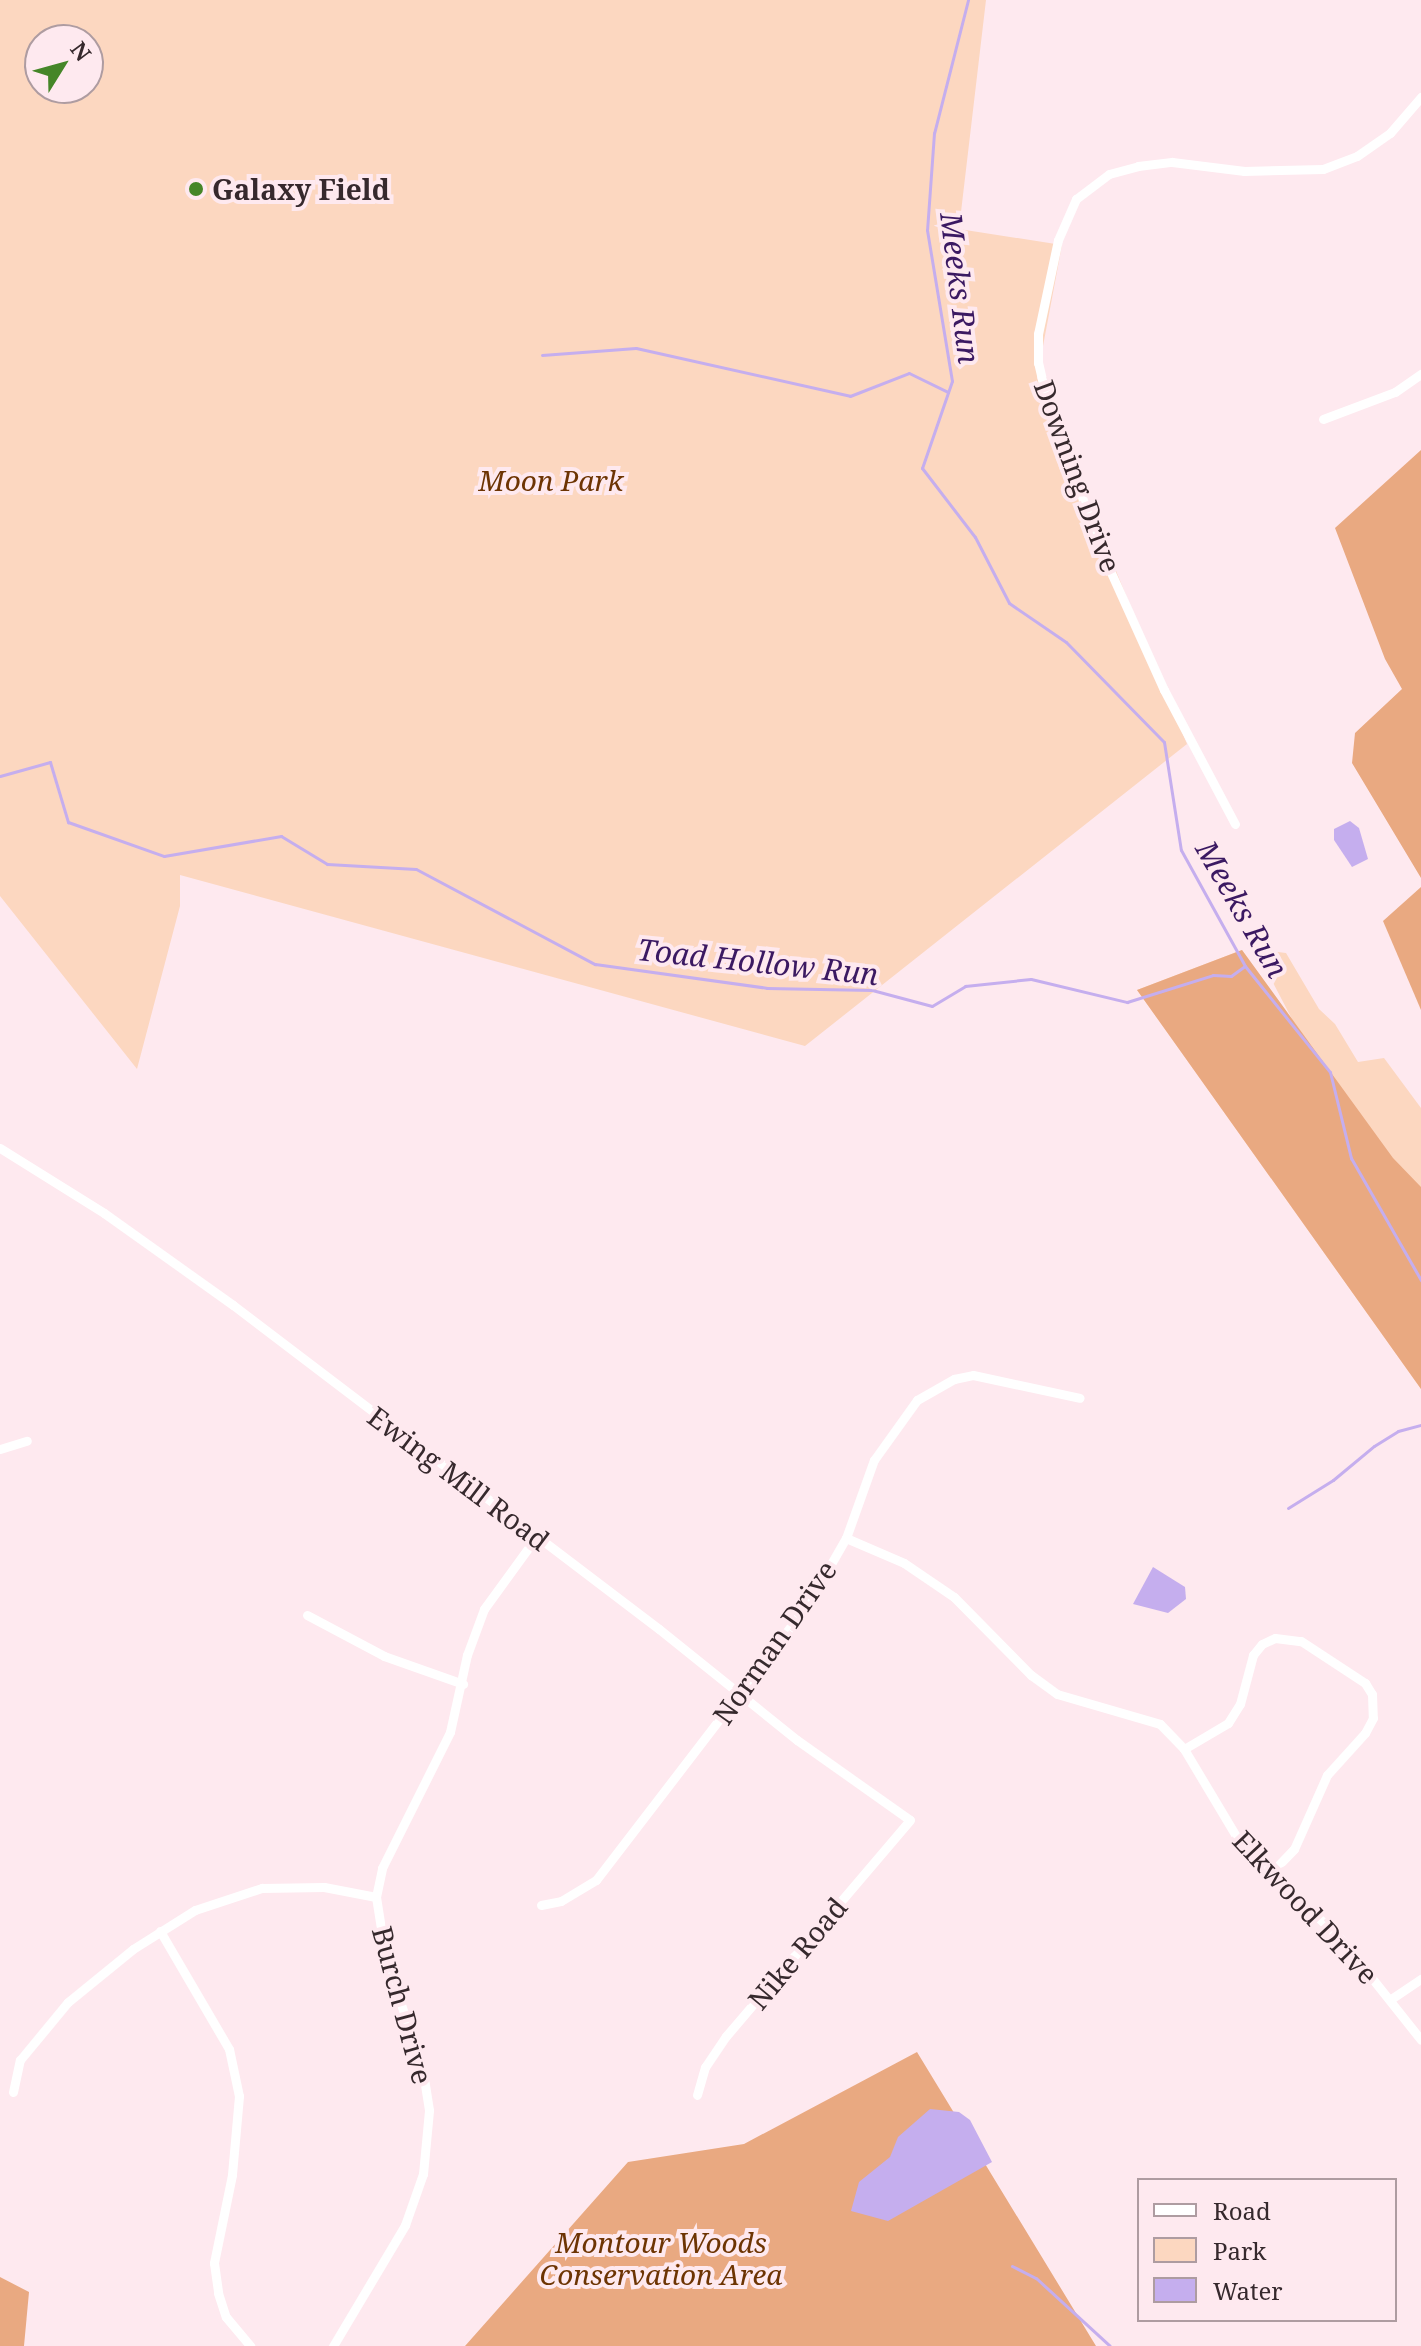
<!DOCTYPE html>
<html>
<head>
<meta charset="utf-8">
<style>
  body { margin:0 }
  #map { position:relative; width:1421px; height:2346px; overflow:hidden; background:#fee9ef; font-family:"Noto Serif",serif }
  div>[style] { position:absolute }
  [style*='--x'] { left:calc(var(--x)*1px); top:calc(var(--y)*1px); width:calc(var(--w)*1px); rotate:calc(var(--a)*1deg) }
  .green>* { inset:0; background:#fcd7c0 }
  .forest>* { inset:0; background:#e9a981 }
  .water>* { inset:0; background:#c5aeee }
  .stream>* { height:3px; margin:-1.5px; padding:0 1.5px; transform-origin:1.5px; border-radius:1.5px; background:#c5aeee }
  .street>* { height:9px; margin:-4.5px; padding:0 4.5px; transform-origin:4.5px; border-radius:4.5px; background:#fff }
  .dots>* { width:22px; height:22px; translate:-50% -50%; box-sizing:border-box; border:4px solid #fee9ef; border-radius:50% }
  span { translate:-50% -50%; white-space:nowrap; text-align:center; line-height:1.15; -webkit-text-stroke:8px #fee9ef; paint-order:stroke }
  .poi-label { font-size:28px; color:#36292d; font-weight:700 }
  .left { translate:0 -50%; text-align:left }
  .street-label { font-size:28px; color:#36292d }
  .park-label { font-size:28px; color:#6d3403; font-style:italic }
  .water-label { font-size:30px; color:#3b1962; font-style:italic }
  .legend { position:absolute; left:1137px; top:2178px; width:260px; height:144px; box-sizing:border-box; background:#fee9ef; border:2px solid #ae9ca1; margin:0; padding:10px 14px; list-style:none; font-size:24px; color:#36292d }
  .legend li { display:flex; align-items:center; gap:16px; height:40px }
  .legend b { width:40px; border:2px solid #ae9ca1 }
  .north { position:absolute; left:24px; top:24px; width:80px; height:80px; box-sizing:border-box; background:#fee9ef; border:2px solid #ae9ca1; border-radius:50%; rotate:53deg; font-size:22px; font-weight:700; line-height:32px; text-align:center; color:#36292d }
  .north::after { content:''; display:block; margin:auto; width:28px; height:36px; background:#458628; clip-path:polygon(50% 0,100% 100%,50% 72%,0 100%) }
</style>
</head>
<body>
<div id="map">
  <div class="green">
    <div style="clip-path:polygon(evenodd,0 0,986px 0,959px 229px,1062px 245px,1037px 378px,1187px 744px,805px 1046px,180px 875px,180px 906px,137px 1069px,0 896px,0 0,40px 40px,88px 40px,88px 88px,40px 88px,40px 40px)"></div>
    <div style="clip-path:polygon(1242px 950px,1292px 1019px,1269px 975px,1269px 951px,1286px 953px,1319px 1009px,1335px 1024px,1358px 1062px,1384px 1058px,1421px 1108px,1421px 1389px,1137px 990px)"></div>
  </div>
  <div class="forest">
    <div style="clip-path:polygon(1421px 450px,1421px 878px,1352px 763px,1355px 733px,1402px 689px,1385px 659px,1335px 528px)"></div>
    <div style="clip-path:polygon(1421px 887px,1421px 1010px,1383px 921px)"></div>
    <div style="clip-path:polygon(1242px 950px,1393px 1158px,1421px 1187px,1421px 1389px,1137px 990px)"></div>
    <div style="clip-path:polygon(917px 2052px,1096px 2346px,465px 2346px,628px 2162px,744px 2144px)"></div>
    <div style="clip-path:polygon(0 2277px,29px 2292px,24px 2346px,0 2346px)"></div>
  </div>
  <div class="water">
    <div style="clip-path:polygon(1350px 821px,1359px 828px,1368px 859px,1352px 867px,1334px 840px,1334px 829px)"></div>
    <div style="clip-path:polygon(1153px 1567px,1185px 1587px,1186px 1599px,1168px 1613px,1133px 1604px)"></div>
    <div style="clip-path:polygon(930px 2109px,959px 2112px,970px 2120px,992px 2162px,888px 2221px,851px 2211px,859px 2182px,890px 2157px,898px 2137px)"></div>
  </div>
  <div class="stream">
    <div style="--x:968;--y:0;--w:137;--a:104.3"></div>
    <div style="--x:934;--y:133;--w:97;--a:94.1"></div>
    <div style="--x:927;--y:230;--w:153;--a:80.6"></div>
    <div style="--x:952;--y:381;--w:92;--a:109"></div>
    <div style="--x:922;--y:468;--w:87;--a:52.5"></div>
    <div style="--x:975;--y:537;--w:74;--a:62.7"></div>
    <div style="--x:1009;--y:603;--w:69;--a:34.4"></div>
    <div style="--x:1066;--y:642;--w:140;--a:45.6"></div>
    <div style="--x:1164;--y:742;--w:109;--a:81.1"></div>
    <div style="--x:1181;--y:850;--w:132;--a:61.1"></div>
    <div style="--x:1245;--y:966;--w:136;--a:51.3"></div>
    <div style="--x:1330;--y:1072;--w:89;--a:76.3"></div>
    <div style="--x:1351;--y:1158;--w:141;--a:60.2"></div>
    <div style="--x:542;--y:355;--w:94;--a:-4.3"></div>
    <div style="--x:636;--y:348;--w:219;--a:12.6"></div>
    <div style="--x:850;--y:396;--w:63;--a:-21.3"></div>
    <div style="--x:909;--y:373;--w:43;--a:26"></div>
    <div style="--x:0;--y:776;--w:52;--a:-15.6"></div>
    <div style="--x:50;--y:762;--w:63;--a:73.3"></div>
    <div style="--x:68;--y:822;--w:102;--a:19.5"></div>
    <div style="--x:164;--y:856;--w:119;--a:-9.7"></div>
    <div style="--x:281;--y:836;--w:54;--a:31.3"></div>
    <div style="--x:327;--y:864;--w:89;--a:3.2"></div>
    <div style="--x:416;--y:869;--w:203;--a:28"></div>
    <div style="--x:595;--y:964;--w:174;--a:7.9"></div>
    <div style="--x:767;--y:988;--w:105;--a:1.1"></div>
    <div style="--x:872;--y:990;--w:62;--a:14.9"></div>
    <div style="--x:932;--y:1006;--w:39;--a:-31"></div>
    <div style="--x:965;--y:986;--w:66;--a:-6.1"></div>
    <div style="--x:1031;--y:979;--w:99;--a:13.5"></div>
    <div style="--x:1127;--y:1002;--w:90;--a:-17.4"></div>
    <div style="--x:1213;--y:975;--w:18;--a:3"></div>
    <div style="--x:1231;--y:976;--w:17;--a:-36"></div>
    <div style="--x:1288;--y:1508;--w:53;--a:-31.9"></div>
    <div style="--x:1333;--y:1480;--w:53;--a:-39.7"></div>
    <div style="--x:1374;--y:1446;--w:28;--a:-32"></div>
    <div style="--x:1398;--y:1431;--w:24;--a:-15"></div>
    <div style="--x:1012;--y:2266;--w:27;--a:27"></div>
    <div style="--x:1036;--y:2278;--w:100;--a:42.6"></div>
  </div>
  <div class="street">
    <div style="--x:1323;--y:419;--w:77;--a:-20.6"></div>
    <div style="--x:1395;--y:392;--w:32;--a:-35"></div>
    <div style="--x:1235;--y:824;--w:152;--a:-117.9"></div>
    <div style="--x:1164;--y:690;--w:158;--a:-114.3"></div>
    <div style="--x:1099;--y:546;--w:167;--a:-109.2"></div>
    <div style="--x:1044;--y:388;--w:26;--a:-103"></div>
    <div style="--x:1038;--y:363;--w:29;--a:-90"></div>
    <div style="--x:1038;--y:334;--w:96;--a:-78"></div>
    <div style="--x:1058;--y:240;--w:45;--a:-66.3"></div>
    <div style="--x:1076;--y:199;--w:41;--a:-37.1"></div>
    <div style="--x:1109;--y:174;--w:30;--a:-15"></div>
    <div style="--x:1138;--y:166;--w:34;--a:-7"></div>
    <div style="--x:1172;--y:162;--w:73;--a:7.1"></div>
    <div style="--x:1244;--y:171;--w:79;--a:-1.5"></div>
    <div style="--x:1323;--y:169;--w:36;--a:-21"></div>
    <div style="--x:1357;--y:156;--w:40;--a:-34.9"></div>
    <div style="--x:1390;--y:133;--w:48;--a:-49.3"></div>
    <div style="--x:0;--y:1148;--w:123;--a:32"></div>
    <div style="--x:104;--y:1213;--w:158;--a:35.5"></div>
    <div style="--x:233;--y:1305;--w:535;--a:37.26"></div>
    <div style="--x:659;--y:1629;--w:177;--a:38.8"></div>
    <div style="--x:797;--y:1740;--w:138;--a:35.3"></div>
    <div style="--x:910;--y:1820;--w:284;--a:130.4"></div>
    <div style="--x:726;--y:2036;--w:37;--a:124"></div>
    <div style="--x:705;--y:2067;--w:29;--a:106"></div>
    <div style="--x:0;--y:1449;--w:28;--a:-17"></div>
    <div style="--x:846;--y:1538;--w:63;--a:23.3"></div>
    <div style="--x:904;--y:1563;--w:60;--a:34.2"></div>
    <div style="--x:954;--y:1597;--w:110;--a:45.4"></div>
    <div style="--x:1031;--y:1675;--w:32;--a:36"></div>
    <div style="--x:1057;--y:1694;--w:107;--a:16.2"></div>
    <div style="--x:1160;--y:1724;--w:35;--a:46"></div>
    <div style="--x:1184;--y:1749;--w:113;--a:59.1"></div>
    <div style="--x:1242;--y:1846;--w:134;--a:43.2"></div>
    <div style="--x:1340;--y:1938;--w:130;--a:51.5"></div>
    <div style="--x:307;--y:1615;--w:87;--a:28"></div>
    <div style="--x:384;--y:1656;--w:84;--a:19.5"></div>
    <div style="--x:1184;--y:1749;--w:51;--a:-30.6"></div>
    <div style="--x:1228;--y:1723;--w:22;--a:-58"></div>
    <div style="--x:1240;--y:1704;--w:51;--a:-75.1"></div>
    <div style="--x:1253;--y:1655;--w:14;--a:-51"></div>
    <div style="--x:1262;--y:1644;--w:14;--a:-25"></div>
    <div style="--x:1275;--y:1638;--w:26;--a:7"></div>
    <div style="--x:1301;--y:1641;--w:77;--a:33.3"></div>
    <div style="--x:1365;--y:1683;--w:13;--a:58"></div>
    <div style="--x:1372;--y:1694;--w:24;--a:88"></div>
    <div style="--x:1373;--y:1718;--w:17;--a:118"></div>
    <div style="--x:1365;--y:1733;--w:57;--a:132.1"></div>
    <div style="--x:1327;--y:1775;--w:81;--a:114"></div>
    <div style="--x:1294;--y:1849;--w:36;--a:134"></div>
    <div style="--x:541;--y:1905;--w:20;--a:-11"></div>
    <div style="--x:561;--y:1901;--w:41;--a:-31"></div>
    <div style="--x:596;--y:1880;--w:348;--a:-52.5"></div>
    <div style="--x:808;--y:1604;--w:76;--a:-60.1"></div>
    <div style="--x:846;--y:1538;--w:83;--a:-70.3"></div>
    <div style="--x:874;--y:1460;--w:74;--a:-54.4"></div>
    <div style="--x:917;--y:1400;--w:43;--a:-29.6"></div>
    <div style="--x:954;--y:1379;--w:19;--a:-12"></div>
    <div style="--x:973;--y:1375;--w:109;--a:12.1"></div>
    <div style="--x:160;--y:1931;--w:137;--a:59.7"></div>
    <div style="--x:229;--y:2049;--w:48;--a:78"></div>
    <div style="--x:239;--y:2096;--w:79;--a:95.1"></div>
    <div style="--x:232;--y:2175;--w:90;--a:101.6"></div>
    <div style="--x:214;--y:2263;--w:30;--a:82"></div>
    <div style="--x:218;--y:2293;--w:25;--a:72"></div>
    <div style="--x:226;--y:2317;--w:38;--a:50"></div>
    <div style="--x:1391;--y:1999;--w:36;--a:-34"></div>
    <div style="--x:13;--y:2092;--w:33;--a:-78"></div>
    <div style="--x:20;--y:2060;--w:75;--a:-50.4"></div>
    <div style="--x:68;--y:2002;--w:84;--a:-39.2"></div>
    <div style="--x:133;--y:1949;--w:73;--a:-32.2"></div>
    <div style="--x:195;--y:1910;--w:71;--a:-18.2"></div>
    <div style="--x:262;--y:1888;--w:62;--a:-0.9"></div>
    <div style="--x:324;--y:1887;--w:53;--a:10.9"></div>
    <div style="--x:333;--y:2346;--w:141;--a:-59.2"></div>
    <div style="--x:405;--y:2225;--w:54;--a:-70.6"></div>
    <div style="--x:423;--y:2174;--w:64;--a:-84.6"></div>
    <div style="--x:429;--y:2110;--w:45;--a:-99"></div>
    <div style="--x:422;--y:2066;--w:112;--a:-108.8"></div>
    <div style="--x:386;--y:1960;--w:64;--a:-99"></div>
    <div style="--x:376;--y:1897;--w:30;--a:-78"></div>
    <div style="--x:382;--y:1868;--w:152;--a:-63.4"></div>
    <div style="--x:450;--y:1732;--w:79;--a:-77.6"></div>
    <div style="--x:467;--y:1655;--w:49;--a:-69.7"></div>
    <div style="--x:484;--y:1609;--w:90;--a:-54"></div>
  </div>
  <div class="dots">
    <div style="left:196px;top:189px;background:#458628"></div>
  </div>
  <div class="poi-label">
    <span class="left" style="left:212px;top:189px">Galaxy Field</span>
  </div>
  <div class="street-label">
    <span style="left:1078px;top:476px;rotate:70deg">Downing Drive</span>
    <span style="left:459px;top:1478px;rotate:37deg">Ewing Mill Road</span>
    <span style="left:774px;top:1642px;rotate:-55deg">Norman Drive</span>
    <span style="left:1306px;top:1907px;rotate:47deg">Elkwood Drive</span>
    <span style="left:797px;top:1953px;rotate:-50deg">Nike Road</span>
    <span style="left:403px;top:2005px;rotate:75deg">Burch Drive</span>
  </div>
  <div class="park-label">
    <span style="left:551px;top:480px">Moon Park</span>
    <span style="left:661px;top:2258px">Montour Woods<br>Conservation Area</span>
  </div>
  <div class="water-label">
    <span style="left:960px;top:288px;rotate:83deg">Meeks Run</span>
    <span style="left:1242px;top:909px;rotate:60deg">Meeks Run</span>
    <span style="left:758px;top:962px;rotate:6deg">Toad Hollow Run</span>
  </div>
  <ul class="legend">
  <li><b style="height:10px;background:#fff"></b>Road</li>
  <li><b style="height:22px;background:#fcd7c0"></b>Park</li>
  <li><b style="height:22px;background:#c5aeee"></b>Water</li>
  </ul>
  <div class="north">N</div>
</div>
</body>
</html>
